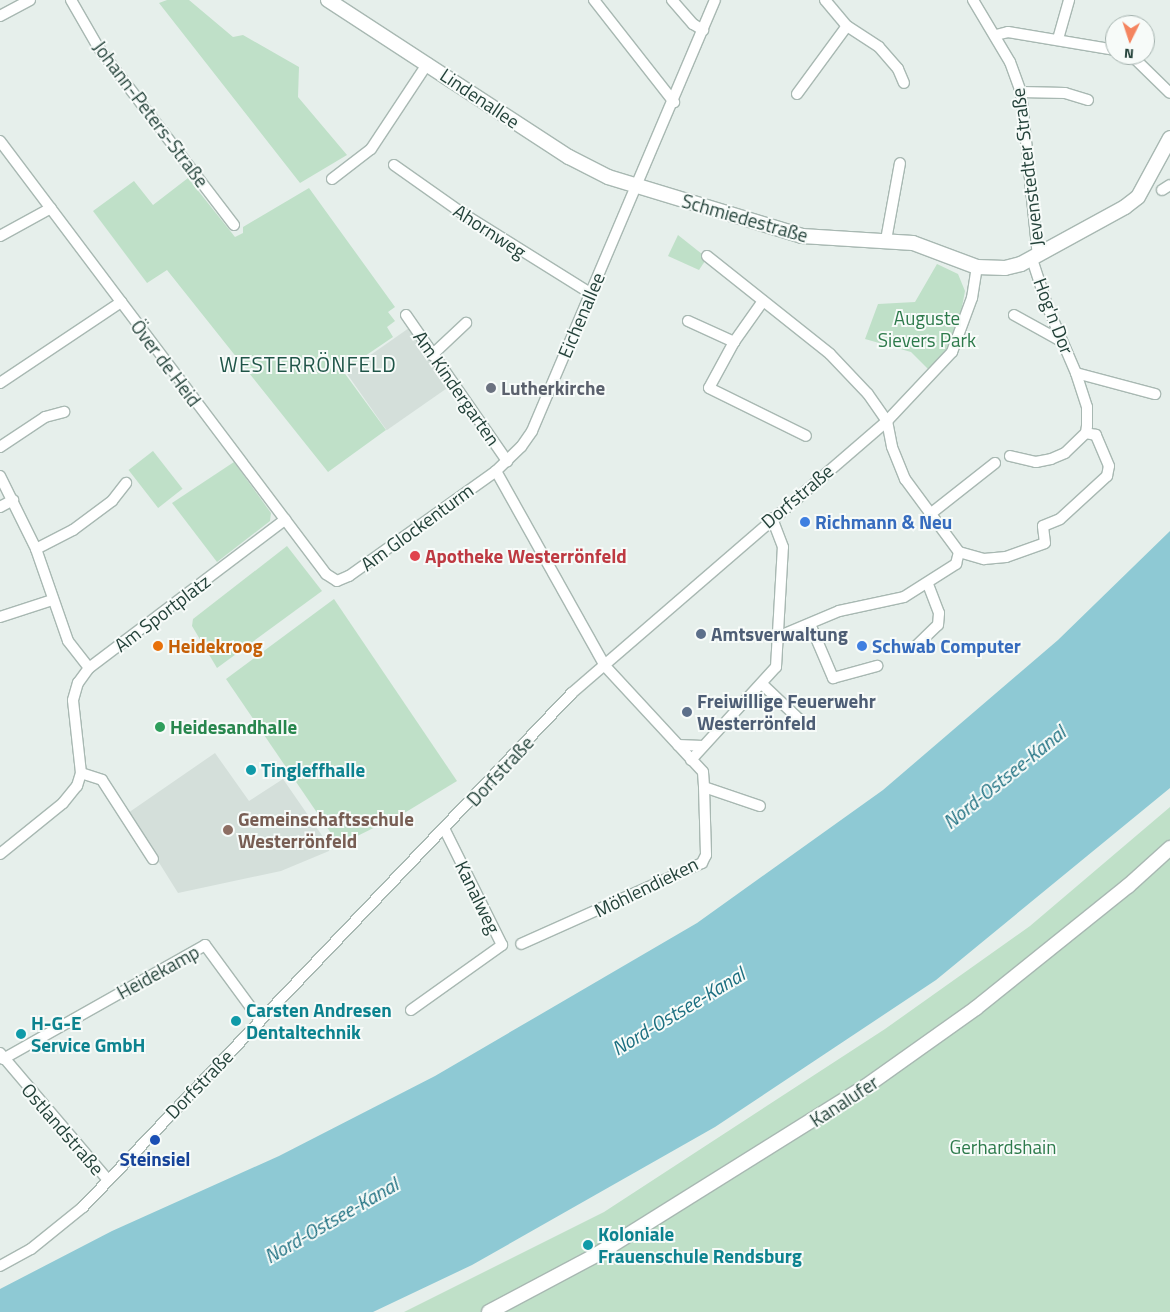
<!DOCTYPE html>
<html>
<head>
<meta charset="utf-8">
<style>
  body { margin:0 }
  #map { position:relative; width:1170px; height:1312px; overflow:hidden; background:#e6efeb; font-family:"Titillium Web",sans-serif }
  div>[style] { position:absolute }
  [style*='--x'] { left:calc(var(--x)*1px); top:calc(var(--y)*1px); width:calc(var(--w)*1px); rotate:calc(var(--a)*1deg) }
  .built>* { inset:0; background:#d4dfda; transform-origin:0 0 }
  .green>* { inset:0; background:#bfe0c8; transform-origin:0 0 }
  .water>* { inset:0; background:#8ec9d4 }
  .roads { filter:drop-shadow(1px 0 #a8b8b2) drop-shadow(-1px 0 #a8b8b2) drop-shadow(0 1px #a8b8b2) drop-shadow(0 -1px #a8b8b2) }
  .street>* { height:10px; margin:-5px; padding:0 5px; transform-origin:5px; border-radius:5px; background:#fff }
  .secondary>* { height:14px; margin:-7px; padding:0 7px; transform-origin:7px; border-radius:7px; background:#fff }
  .dots>* { width:14px; height:14px; translate:-50% -50%; box-sizing:border-box; border:2px solid #f7fbf9; border-radius:50% }
  span { translate:-50% -50%; white-space:nowrap; text-align:center; line-height:1.15; -webkit-text-stroke:4px #f7fbf9; paint-order:stroke }
  .street-label { font-size:19px; color:#24423a }
  .park-label { font-size:19px; color:#2d7a4b }
  .worship-label { font-size:19px; color:#5b616d; font-weight:700 }
  .left { translate:0 -50%; text-align:left }
  .shop-label { font-size:19px; color:#366cbe; font-weight:700 }
  .health-label { font-size:19px; color:#be3a42; font-weight:700 }
  .service-label { font-size:19px; color:#4e5e75; font-weight:700 }
  .food-label { font-size:19px; color:#c56008; font-weight:700 }
  .leisure-label { font-size:19px; color:#27864d; font-weight:700 }
  .culture-label { font-size:19px; color:#0d838f; font-weight:700 }
  .education-label { font-size:19px; color:#785e54; font-weight:700 }
  .transit-label { font-size:19px; color:#164399; font-weight:700 }
  .water-label { font-size:20px; color:#1c6f80; font-style:italic }
  .quarter-label { font-size:21px; color:#1f5548; letter-spacing:1px }
  .north { position:absolute; left:1105px; top:15px; width:50px; height:50px; box-sizing:border-box; background:#f7fbf9; border:1px solid #a3b1ad; border-radius:50%; rotate:184deg; font-size:14px; font-weight:700; line-height:20px; text-align:center; color:#24423a }
  .north::after { content:''; display:block; margin:auto; width:18px; height:22px; background:#f4845f; clip-path:polygon(50% 0,100% 100%,50% 72%,0 100%) }
</style>
</head>
<body>
<div id="map">
  <div class="built">
    <div style="left:409px;top:328px;width:71px;height:77px;rotate:55deg"></div>
    <div style="clip-path:polygon(215px 753px,249px 801px,283px 779px,330px 847px,329px 851px,281px 871px,178px 893px,128px 813px)"></div>
  </div>
  <div class="green">
    <div style="clip-path:polygon(167px 0,189px 0,233px 37px,243px 35px,299px 67px,298px 97px,347px 155px,300px 183px,159px 3px)"></div>
    <div style="clip-path:polygon(188px 178px,235px 237px,243px 233px,243px 227px,309px 188px,395px 307px,388px 312px,395px 321px,387px 327px,393px 337px,343px 371px,386px 430px,328px 472px,167px 270px,147px 283px,93px 211px,134px 181px,153px 205px)"></div>
    <div style="clip-path:polygon(678px 235px,707px 258px,699px 270px,668px 256px)"></div>
    <div style="clip-path:polygon(937px 264px,958px 274px,965px 291px,957px 333px,948px 350px,929px 370px,911px 352px,865px 339px,878px 304px,915px 302px)"></div>
    <div style="left:153px;top:451px;width:48px;height:31px;rotate:52deg"></div>
    <div style="clip-path:polygon(234px 462px,271px 513px,270px 521px,217px 562px,172px 503px)"></div>
    <div style="clip-path:polygon(287px 546px,322px 591px,217px 668px,192px 626px,193px 619px)"></div>
    <div style="clip-path:polygon(334px 599px,457px 781px,406px 812px,339px 845px,226px 679px)"></div>
    <div style="clip-path:polygon(1170px 807px,1170px 1312px,404px 1312px,604px 1212px,885px 1029px,1030px 926px)"></div>
  </div>
  <div class="water">
    <div style="clip-path:polygon(1170px 531px,1170px 788px,936px 980px,715px 1127px,472px 1265px,373px 1312px,0 1312px,0 1289px,112px 1231px,279px 1156px,435px 1076px,697px 923px,883px 790px,1058px 640px)"></div>
  </div>
  <div class="roads">
    <div class="street">
      <div style="--x:71;--y:0;--w:54;--a:60.1"></div>
      <div style="--x:98;--y:47;--w:224;--a:52.6"></div>
      <div style="--x:594;--y:0;--w:130;--a:51.9"></div>
      <div style="--x:672;--y:0;--w:32;--a:49"></div>
      <div style="--x:693;--y:24;--w:12;--a:31"></div>
      <div style="--x:825;--y:0;--w:34;--a:50"></div>
      <div style="--x:847;--y:26;--w:38;--a:33"></div>
      <div style="--x:879;--y:47;--w:29;--a:49"></div>
      <div style="--x:898;--y:69;--w:15;--a:67"></div>
      <div style="--x:973;--y:0;--w:72;--a:59.2"></div>
      <div style="--x:1010;--y:62;--w:32;--a:70"></div>
      <div style="--x:1021;--y:92;--w:165;--a:84.1"></div>
      <div style="--x:0;--y:16;--w:34;--a:-28"></div>
      <div style="--x:996;--y:35;--w:12;--a:-14"></div>
      <div style="--x:1008;--y:32;--w:109;--a:9.5"></div>
      <div style="--x:1058;--y:39;--w:41;--a:-74.2"></div>
      <div style="--x:1131;--y:55;--w:54;--a:44.3"></div>
      <div style="--x:1021;--y:92;--w:44;--a:1.3"></div>
      <div style="--x:1065;--y:93;--w:24;--a:17"></div>
      <div style="--x:797;--y:94;--w:84;--a:-53.7"></div>
      <div style="--x:0;--y:141;--w:542;--a:53.02"></div>
      <div style="--x:326;--y:574;--w:13;--a:32"></div>
      <div style="--x:337;--y:581;--w:13;--a:-23"></div>
      <div style="--x:349;--y:576;--w:181;--a:-35.5"></div>
      <div style="--x:496;--y:471;--w:35;--a:-44"></div>
      <div style="--x:521;--y:447;--w:19;--a:-55"></div>
      <div style="--x:532;--y:431;--w:468;--a:-67"></div>
      <div style="--x:394;--y:165;--w:83;--a:35.2"></div>
      <div style="--x:462;--y:213;--w:151;--a:32"></div>
      <div style="--x:332;--y:179;--w:49;--a:-37.6"></div>
      <div style="--x:371;--y:149;--w:103;--a:-56.5"></div>
      <div style="--x:1162;--y:190;--w:9;--a:-32"></div>
      <div style="--x:0;--y:236;--w:58;--a:-28.8"></div>
      <div style="--x:886;--y:240;--w:78;--a:-79.7"></div>
      <div style="--x:707;--y:256;--w:157;--a:38.5"></div>
      <div style="--x:830;--y:354;--w:55;--a:46.5"></div>
      <div style="--x:868;--y:394;--w:33;--a:55"></div>
      <div style="--x:887;--y:421;--w:26;--a:79"></div>
      <div style="--x:892;--y:447;--w:35;--a:68"></div>
      <div style="--x:905;--y:479;--w:91;--a:53.5"></div>
      <div style="--x:959;--y:552;--w:26;--a:16"></div>
      <div style="--x:984;--y:559;--w:22;--a:-5"></div>
      <div style="--x:1006;--y:557;--w:41;--a:-19.7"></div>
      <div style="--x:1045;--y:543;--w:17;--a:-97"></div>
      <div style="--x:1043;--y:526;--w:18;--a:-22"></div>
      <div style="--x:1060;--y:519;--w:64;--a:-42.5"></div>
      <div style="--x:1107;--y:476;--w:10;--a:-79"></div>
      <div style="--x:1109;--y:466;--w:34;--a:-113"></div>
      <div style="--x:1096;--y:435;--w:10;--a:-169"></div>
      <div style="--x:763;--y:301;--w:50;--a:125.3"></div>
      <div style="--x:734;--y:342;--w:52;--a:118.5"></div>
      <div style="--x:709;--y:388;--w:108;--a:26.3"></div>
      <div style="--x:406;--y:315;--w:178;--a:55.3"></div>
      <div style="--x:1014;--y:315;--w:54;--a:29"></div>
      <div style="--x:688;--y:321;--w:51;--a:24.5"></div>
      <div style="--x:432;--y:355;--w:47;--a:-43.3"></div>
      <div style="--x:1076;--y:373;--w:82;--a:14.9"></div>
      <div style="--x:0;--y:383;--w:146;--a:-33.8"></div>
      <div style="--x:0;--y:447;--w:54;--a:-33.7"></div>
      <div style="--x:45;--y:417;--w:20;--a:-15"></div>
      <div style="--x:1010;--y:456;--w:27;--a:13"></div>
      <div style="--x:1036;--y:462;--w:15;--a:-11"></div>
      <div style="--x:1051;--y:459;--w:15;--a:-23"></div>
      <div style="--x:1065;--y:453;--w:29;--a:-44"></div>
      <div style="--x:1086;--y:433;--w:7;--a:-82"></div>
      <div style="--x:1087;--y:426;--w:19;--a:-90"></div>
      <div style="--x:1087;--y:407;--w:36;--a:-108"></div>
      <div style="--x:1076;--y:373;--w:71;--a:-113.3"></div>
      <div style="--x:1048;--y:308;--w:52;--a:-108.1"></div>
      <div style="--x:496;--y:471;--w:223;--a:60.8"></div>
      <div style="--x:605;--y:666;--w:144;--a:47.2"></div>
      <div style="--x:703;--y:772;--w:15;--a:86"></div>
      <div style="--x:704;--y:787;--w:68;--a:88.3"></div>
      <div style="--x:706;--y:855;--w:9;--a:117"></div>
      <div style="--x:702;--y:863;--w:198;--a:155.9"></div>
      <div style="--x:0;--y:476;--w:81;--a:63.7"></div>
      <div style="--x:36;--y:549;--w:97;--a:70.8"></div>
      <div style="--x:68;--y:641;--w:34;--a:52"></div>
      <div style="--x:0;--y:507;--w:15;--a:-28"></div>
      <div style="--x:929;--y:515;--w:84;--a:-38.2"></div>
      <div style="--x:36;--y:549;--w:42;--a:-27.2"></div>
      <div style="--x:73;--y:530;--w:49;--a:-36.6"></div>
      <div style="--x:112;--y:501;--w:23;--a:-52"></div>
      <div style="--x:0;--y:617;--w:55;--a:-18.1"></div>
      <div style="--x:810;--y:624;--w:59;--a:66.9"></div>
      <div style="--x:833;--y:678;--w:46;--a:-15.3"></div>
      <div style="--x:777;--y:637;--w:67;--a:-22.8"></div>
      <div style="--x:839;--y:611;--w:66;--a:-12.2"></div>
      <div style="--x:904;--y:597;--w:62;--a:-32.4"></div>
      <div style="--x:956;--y:564;--w:12;--a:-76"></div>
      <div style="--x:916;--y:646;--w:30;--a:-44"></div>
      <div style="--x:938;--y:625;--w:12;--a:-85"></div>
      <div style="--x:939;--y:613;--w:31;--a:-111"></div>
      <div style="--x:763;--y:685;--w:50;--a:43.4"></div>
      <div style="--x:678;--y:745;--w:25;--a:2"></div>
      <div style="--x:691;--y:760;--w:126;--a:-47.6"></div>
      <div style="--x:776;--y:667;--w:120;--a:-86.7"></div>
      <div style="--x:783;--y:547;--w:31;--a:-111"></div>
      <div style="--x:81;--y:773;--w:22;--a:18"></div>
      <div style="--x:102;--y:780;--w:94;--a:57.2"></div>
      <div style="--x:704;--y:787;--w:59;--a:18.7"></div>
      <div style="--x:0;--y:854;--w:81;--a:-39"></div>
      <div style="--x:63;--y:803;--w:22;--a:-51"></div>
      <div style="--x:77;--y:786;--w:14;--a:-73"></div>
      <div style="--x:81;--y:773;--w:73;--a:-96.3"></div>
      <div style="--x:73;--y:700;--w:18;--a:-74"></div>
      <div style="--x:78;--y:683;--w:19;--a:-54"></div>
      <div style="--x:89;--y:668;--w:246;--a:-37.1"></div>
      <div style="--x:411;--y:1010;--w:112;--a:-35.5"></div>
      <div style="--x:502;--y:945;--w:128;--a:-116.4"></div>
      <div style="--x:0;--y:1053;--w:167;--a:49.6"></div>
      <div style="--x:3;--y:1059;--w:232;--a:-29.4"></div>
      <div style="--x:205;--y:945;--w:93;--a:53.7"></div>
      <div style="--x:0;--y:1266;--w:35;--a:-29"></div>
      <div style="--x:31;--y:1249;--w:67;--a:-38.9"></div>
      <div style="--x:83;--y:1207;--w:709;--a:-46.43"></div>
      <div style="--x:572;--y:693;--w:416;--a:-40.8"></div>
      <div style="--x:887;--y:421;--w:95;--a:-46.7"></div>
      <div style="--x:952;--y:352;--w:58;--a:-69.7"></div>
      <div style="--x:972;--y:298;--w:31;--a:-81"></div>
    </div>
    <div class="secondary">
      <div style="--x:328;--y:0;--w:288;--a:33.1"></div>
      <div style="--x:569;--y:157;--w:44;--a:27.1"></div>
      <div style="--x:608;--y:177;--w:203;--a:16.9"></div>
      <div style="--x:802;--y:236;--w:111;--a:3.6"></div>
      <div style="--x:913;--y:243;--w:68;--a:20.6"></div>
      <div style="--x:977;--y:267;--w:28;--a:2"></div>
      <div style="--x:1005;--y:268;--w:16;--a:-14"></div>
      <div style="--x:1021;--y:264;--w:119;--a:-28.7"></div>
      <div style="--x:1125;--y:207;--w:16;--a:-38"></div>
      <div style="--x:1138;--y:197;--w:67;--a:-61.5"></div>
      <div style="--x:489;--y:1312;--w:121;--a:-28"></div>
      <div style="--x:596;--y:1255;--w:317;--a:-32"></div>
      <div style="--x:865;--y:1087;--w:136;--a:-35.4"></div>
      <div style="--x:976;--y:1008;--w:195;--a:-38.8"></div>
      <div style="--x:1128;--y:886;--w:57;--a:-42.1"></div>
    </div>
  </div>
  <div class="dots">
    <div style="left:491px;top:388px;background:#6b7280"></div>
    <div style="left:805px;top:522px;background:#3f7fe0"></div>
    <div style="left:415px;top:556px;background:#e0444e"></div>
    <div style="left:701px;top:634px;background:#5c6f8a"></div>
    <div style="left:158px;top:646px;background:#e8710a"></div>
    <div style="left:862px;top:646px;background:#3f7fe0"></div>
    <div style="left:687px;top:712px;background:#5c6f8a"></div>
    <div style="left:160px;top:727px;background:#2e9e5b"></div>
    <div style="left:251px;top:770px;background:#0f9aa8"></div>
    <div style="left:228px;top:830px;background:#8d6e63"></div>
    <div style="left:236px;top:1021px;background:#0f9aa8"></div>
    <div style="left:21px;top:1034px;background:#0f9aa8"></div>
    <div style="left:155px;top:1140px;background:#1a4fb4"></div>
    <div style="left:588px;top:1245px;background:#0f9aa8"></div>
  </div>
  <div class="street-label">
    <span style="left:480px;top:98px;rotate:34deg">Lindenallee</span>
    <span style="left:151px;top:114px;rotate:53deg">Johann-Peters-Straße</span>
    <span style="left:1027px;top:167px;rotate:-97deg">Jevenstedter Straße</span>
    <span style="left:745px;top:218px;rotate:16deg">Schmiedestraße</span>
    <span style="left:490px;top:231px;rotate:33deg">Ahornweg</span>
    <span style="left:581px;top:315px;rotate:-67deg">Eichenallee</span>
    <span style="left:1054px;top:316px;rotate:69deg">Hog'n Dor</span>
    <span style="left:166px;top:363px;rotate:53deg">Över de Heid</span>
    <span style="left:457px;top:388px;rotate:55deg">Am Kindergarten</span>
    <span style="left:797px;top:496px;rotate:-40deg">Dorfstraße</span>
    <span style="left:417px;top:527px;rotate:-36deg">Am Glockenturm</span>
    <span style="left:162px;top:613px;rotate:-37deg">Am Sportplatz</span>
    <span style="left:500px;top:771px;rotate:-47deg">Dorfstraße</span>
    <span style="left:646px;top:887px;rotate:-26deg">Möhlendieken</span>
    <span style="left:478px;top:897px;rotate:64deg">Kanalweg</span>
    <span style="left:158px;top:972px;rotate:-29deg">Heidekamp</span>
    <span style="left:199px;top:1084px;rotate:-46deg">Dorfstraße</span>
    <span style="left:844px;top:1101px;rotate:-33deg">Kanalufer</span>
    <span style="left:63px;top:1129px;rotate:49deg">Ostlandstraße</span>
  </div>
  <div class="park-label">
    <span style="left:927px;top:329px">Auguste<br>Sievers Park</span>
    <span style="left:1003px;top:1147px">Gerhardshain</span>
  </div>
  <div class="worship-label">
    <span class="left" style="left:501px;top:388px">Lutherkirche</span>
  </div>
  <div class="shop-label">
    <span class="left" style="left:815px;top:522px">Richmann &amp; Neu</span>
    <span class="left" style="left:872px;top:646px">Schwab Computer</span>
  </div>
  <div class="health-label">
    <span class="left" style="left:425px;top:556px">Apotheke Westerrönfeld</span>
  </div>
  <div class="service-label">
    <span class="left" style="left:711px;top:634px">Amtsverwaltung</span>
    <span class="left" style="left:697px;top:712px">Freiwillige Feuerwehr<br>Westerrönfeld</span>
  </div>
  <div class="food-label">
    <span class="left" style="left:168px;top:646px">Heidekroog</span>
  </div>
  <div class="leisure-label">
    <span class="left" style="left:170px;top:727px">Heidesandhalle</span>
  </div>
  <div class="culture-label">
    <span class="left" style="left:261px;top:770px">Tingleffhalle</span>
    <span class="left" style="left:246px;top:1021px">Carsten Andresen<br>Dentaltechnik</span>
    <span class="left" style="left:31px;top:1034px">H-G-E<br>Service GmbH</span>
    <span class="left" style="left:598px;top:1245px">Koloniale<br>Frauenschule Rendsburg</span>
  </div>
  <div class="education-label">
    <span class="left" style="left:238px;top:830px">Gemeinschaftsschule<br>Westerrönfeld</span>
  </div>
  <div class="transit-label">
    <span style="left:155px;top:1159px">Steinsiel</span>
  </div>
  <div class="water-label">
    <span style="left:1004px;top:777px;rotate:-39deg">Nord-Ostsee-Kanal</span>
    <span style="left:678px;top:1011px;rotate:-31deg">Nord-Ostsee-Kanal</span>
    <span style="left:331px;top:1220px;rotate:-30deg">Nord-Ostsee-Kanal</span>
  </div>
  <div class="quarter-label">
    <span style="left:308px;top:364px">WESTERRÖNFELD</span>
  </div>
  <div class="north">N</div>
</div>
</body>
</html>
